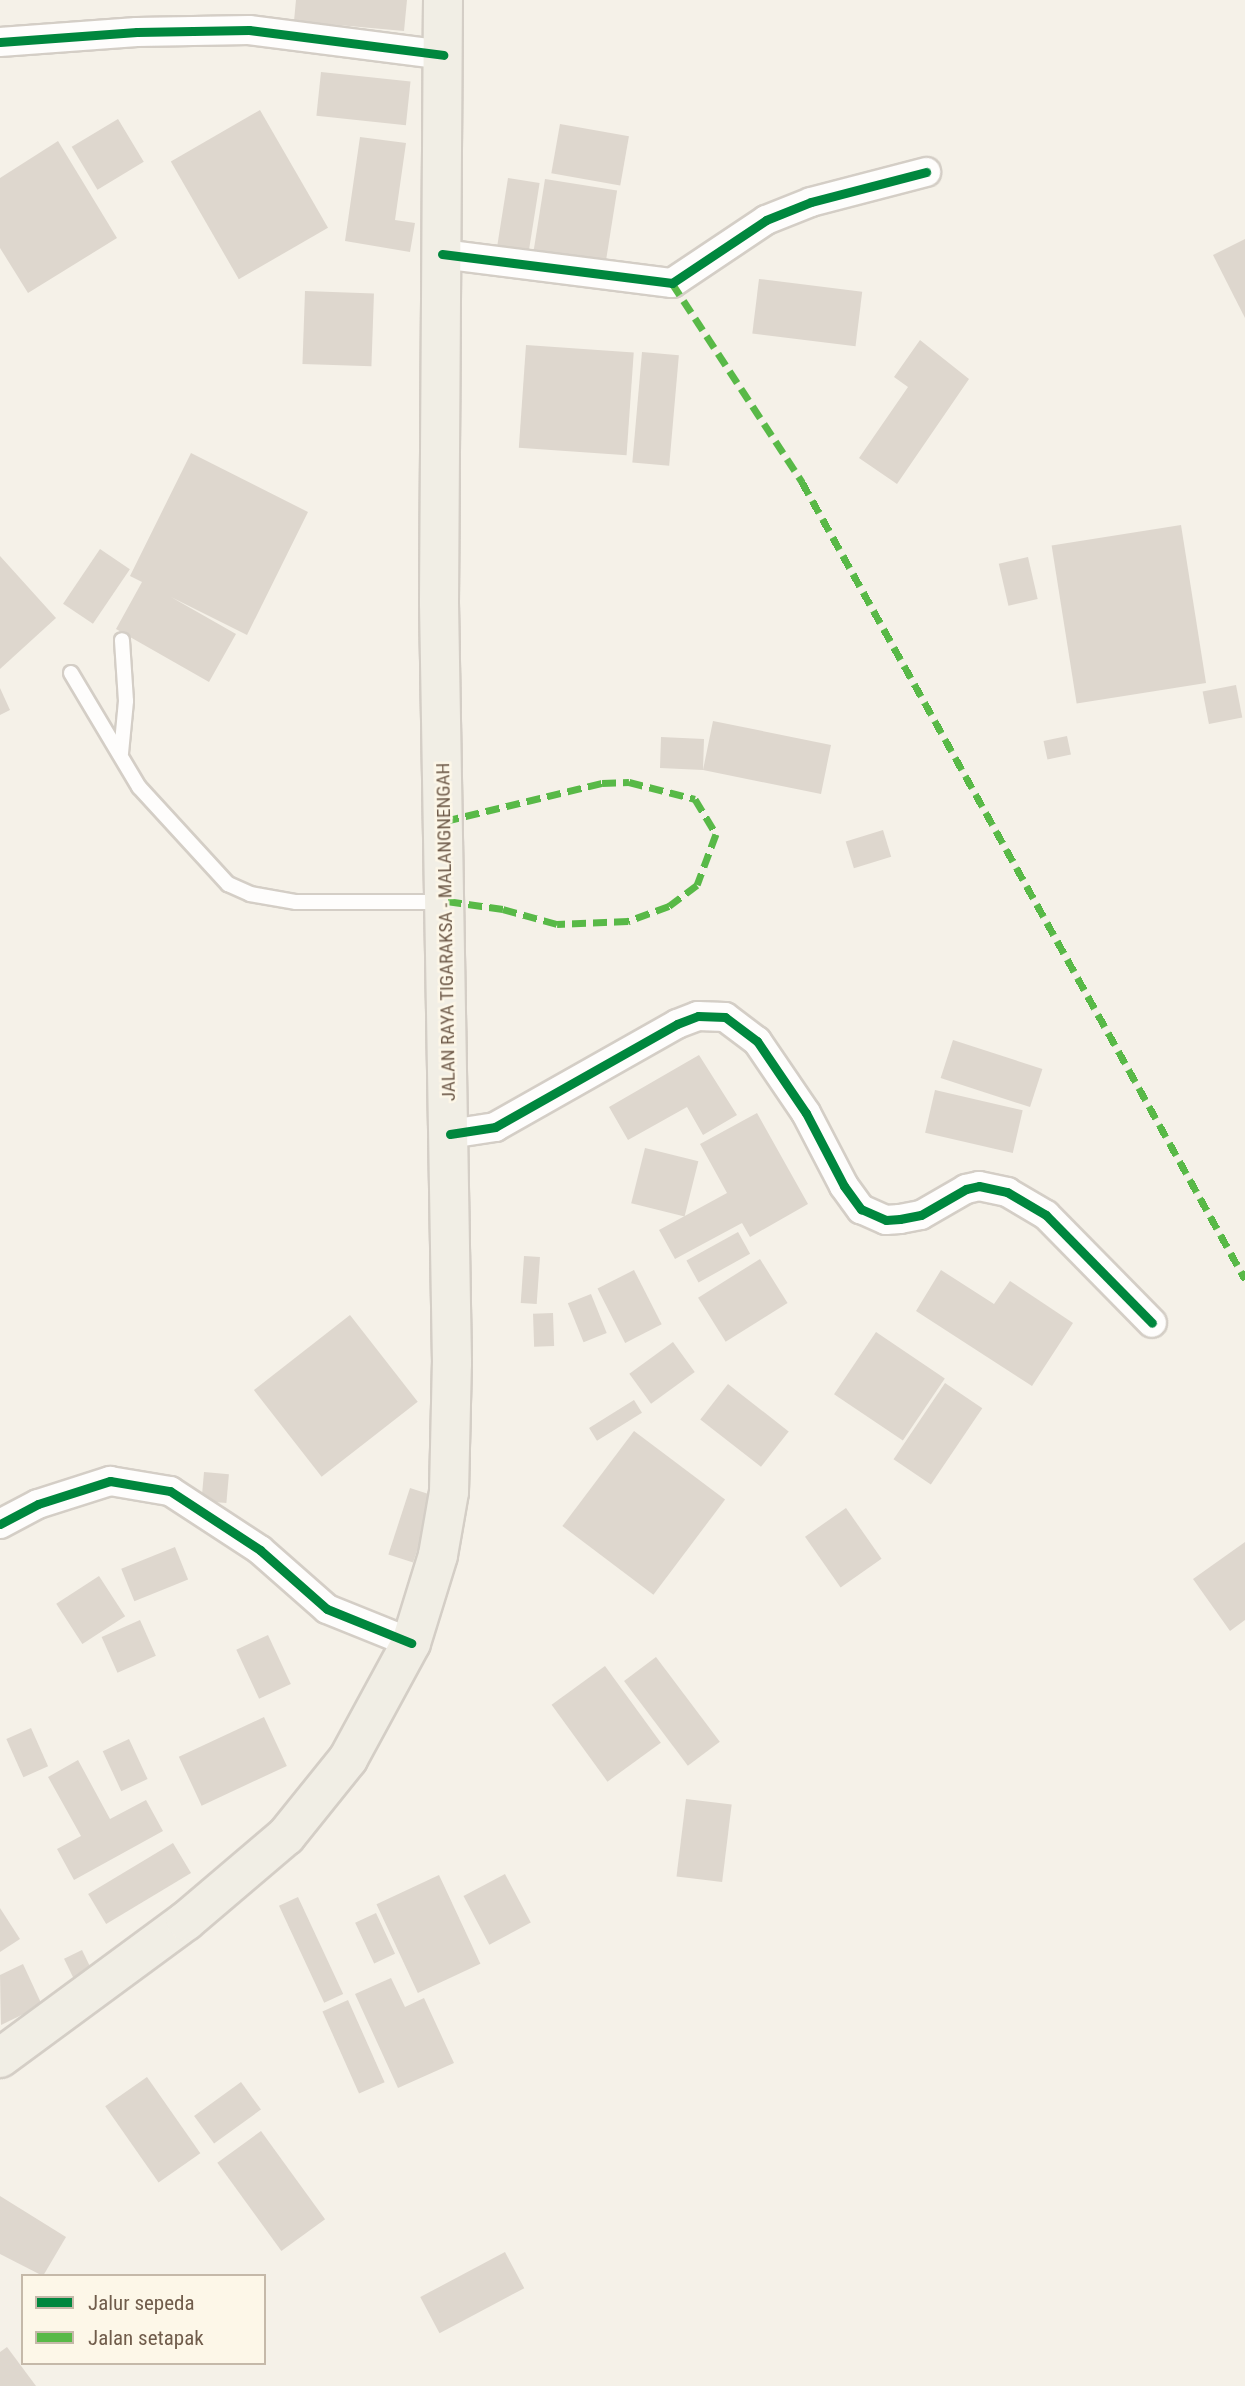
<!DOCTYPE html>
<html>
<head>
<meta charset="utf-8">
<style>
  body { margin:0 }
  #map { position:relative; width:1245px; height:2386px; overflow:hidden; background:#f5f1e8; font-family:"Roboto Condensed",sans-serif }
  div>[style] { position:absolute }
  [style*='--x'] { left:calc(var(--x)*1px); top:calc(var(--y)*1px); width:calc(var(--w)*1px); rotate:calc(var(--a)*1deg) }
  .building>* { inset:0; background:#ded7ce; transform-origin:0 0 }
  .roads { filter:drop-shadow(2px 0 #d4cec6) drop-shadow(-2px 0 #d4cec6) drop-shadow(0 2px #d4cec6) drop-shadow(0 -2px #d4cec6) }
  .lane>* { height:14px; margin:-7px; padding:0 7px; transform-origin:7px; border-radius:7px; background:#fefdfc }
  .street>* { height:28px; margin:-14px; padding:0 14px; transform-origin:14px; border-radius:14px; background:#fefdfc }
  .primary>* { height:38px; margin:-19px; padding:0 19px; transform-origin:19px; border-radius:19px; background:#f1eee5 }
  .quiet>* { height:7px; margin-top:-3.5px; transform-origin:0; background:repeating-linear-gradient(90deg,#58b947 0 14px,transparent 0 21px) }
  .cycleway>* { height:9px; margin:-4.5px; padding:0 4.5px; transform-origin:4.5px; border-radius:4.5px; background:#00873e }
  span { translate:-50% -50%; white-space:nowrap; text-align:center; line-height:1.15; -webkit-text-stroke:5px #fdf7e8; paint-order:stroke }
  .street-label { font-size:19px; color:#705c4b }
  .legend { position:absolute; left:21px; top:2274px; width:245px; height:91px; box-sizing:border-box; background:#fdf7e8; border:2px solid #c5b9a9; margin:0; padding:9px 12px; list-style:none; font-size:21px; color:#705c4b }
  .legend li { display:flex; align-items:center; gap:14px; height:35px }
  .legend b { width:35px; border:2px solid #c5b9a9 }
</style>
</head>
<body>
<div id="map">
  <div class="building">
    <div style="clip-path:polygon(296px 0,407px 0,404px 31px,294px 21px)"></div>
    <div style="left:321px;top:72px;width:90px;height:44px;rotate:6deg"></div>
    <div style="left:260px;top:110px;width:136px;height:103px;rotate:60deg"></div>
    <div style="left:118px;top:119px;width:50px;height:54px;rotate:59deg"></div>
    <div style="left:560px;top:124px;width:70px;height:50px;rotate:10deg"></div>
    <div style="clip-path:polygon(360px 137px,406px 143px,395px 220px,415px 223px,410px 252px,345px 241px)"></div>
    <div style="clip-path:polygon(58px 141px,117px 238px,28px 293px,0 248px,0 178px)"></div>
    <div style="left:508px;top:178px;width:32px;height:72px;rotate:9deg"></div>
    <div style="left:545px;top:179px;width:73px;height:75px;rotate:9deg"></div>
    <div style="clip-path:polygon(1245px 239px,1245px 318px,1213px 255px)"></div>
    <div style="left:759px;top:279px;width:104px;height:55px;rotate:7deg"></div>
    <div style="left:305px;top:291px;width:69px;height:73px;rotate:2deg"></div>
    <div style="clip-path:polygon(920px 340px,969px 379px,897px 484px,859px 458px,908px 387px,894px 377px)"></div>
    <div style="left:526px;top:345px;width:108px;height:103px;rotate:4deg"></div>
    <div style="left:642px;top:352px;width:37px;height:111px;rotate:5deg"></div>
    <div style="clip-path:polygon(191px 453px,308px 512px,247px 635px,171px 597px,236px 634px,209px 682px,116px 629px,142px 582px,130px 576px)"></div>
    <div style="left:1181px;top:525px;width:160px;height:131px;rotate:81deg"></div>
    <div style="left:100px;top:549px;width:36px;height:66px;rotate:34deg"></div>
    <div style="clip-path:polygon(0 556px,56px 618px,0 669px)"></div>
    <div style="left:1028px;top:557px;width:43px;height:30px;rotate:77deg"></div>
    <div style="left:1236px;top:685px;width:33px;height:34px;rotate:79deg"></div>
    <div style="clip-path:polygon(0 688px,10px 710px,0 715px)"></div>
    <div style="clip-path:polygon(713px 721px,831px 745px,821px 794px,703px 770px,660px 768px,661px 737px,704px 739px,703px 770px)"></div>
    <div style="left:1067px;top:736px;width:19px;height:24px;rotate:78deg"></div>
    <div style="left:883px;top:830px;width:28px;height:39px;rotate:73deg"></div>
    <div style="left:953px;top:1040px;width:94px;height:40px;rotate:18deg"></div>
    <div style="clip-path:polygon(699px 1055px,737px 1115px,703px 1135px,687px 1107px,628px 1140px,609px 1107px)"></div>
    <div style="left:935px;top:1090px;width:90px;height:44px;rotate:13deg"></div>
    <div style="clip-path:polygon(757px 1113px,808px 1204px,750px 1237px,742px 1223px,675px 1259px,659px 1230px,727px 1193px,700px 1144px)"></div>
    <div style="left:645px;top:1148px;width:55px;height:57px;rotate:14deg"></div>
    <div style="left:738px;top:1232px;width:25px;height:59px;rotate:61deg"></div>
    <div style="left:524px;top:1256px;width:16px;height:47px;rotate:4deg"></div>
    <div style="left:760px;top:1259px;width:52px;height:73px;rotate:58deg"></div>
    <div style="left:634px;top:1270px;width:61px;height:41px;rotate:63deg"></div>
    <div style="clip-path:polygon(941px 1270px,994px 1304px,1010px 1281px,1073px 1323px,1032px 1386px,916px 1311px)"></div>
    <div style="left:591px;top:1294px;width:42px;height:25px;rotate:68deg"></div>
    <div style="left:553px;top:1313px;width:33px;height:20px;rotate:88deg"></div>
    <div style="left:350px;top:1315px;width:110px;height:122px;rotate:52deg"></div>
    <div style="left:876px;top:1332px;width:83px;height:75px;rotate:34deg"></div>
    <div style="left:673px;top:1342px;width:37px;height:54px;rotate:54deg"></div>
    <div style="left:945px;top:1383px;width:45px;height:92px;rotate:34deg"></div>
    <div style="left:728px;top:1384px;width:77px;height:45px;rotate:38deg"></div>
    <div style="left:634px;top:1400px;width:15px;height:53px;rotate:58deg"></div>
    <div style="left:634px;top:1431px;width:114px;height:119px;rotate:37deg"></div>
    <div style="left:204px;top:1472px;width:25px;height:29px;rotate:5deg"></div>
    <div style="left:410px;top:1488px;width:26px;height:70px;rotate:18deg"></div>
    <div style="left:846px;top:1508px;width:62px;height:50px;rotate:55deg"></div>
    <div style="clip-path:polygon(1245px 1542px,1245px 1620px,1230px 1631px,1193px 1579px)"></div>
    <div style="left:175px;top:1547px;width:35px;height:58px;rotate:68deg"></div>
    <div style="left:99px;top:1576px;width:48px;height:51px;rotate:57deg"></div>
    <div style="left:140px;top:1620px;width:39px;height:42px;rotate:66deg"></div>
    <div style="left:268px;top:1635px;width:54px;height:35px;rotate:65deg"></div>
    <div style="left:656px;top:1657px;width:106px;height:40px;rotate:53deg"></div>
    <div style="left:605px;top:1666px;width:95px;height:66px;rotate:54deg"></div>
    <div style="left:264px;top:1717px;width:54px;height:94px;rotate:65deg"></div>
    <div style="left:31px;top:1728px;width:42px;height:27px;rotate:66deg"></div>
    <div style="left:129px;top:1739px;width:44px;height:29px;rotate:65deg"></div>
    <div style="clip-path:polygon(78px 1760px,110px 1819px,146px 1800px,163px 1831px,74px 1880px,57px 1849px,81px 1836px,48px 1777px)"></div>
    <div style="left:686px;top:1799px;width:46px;height:78px;rotate:7deg"></div>
    <div style="left:173px;top:1843px;width:35px;height:99px;rotate:59deg"></div>
    <div style="left:505px;top:1874px;width:55px;height:47px;rotate:62deg"></div>
    <div style="left:439px;top:1875px;width:98px;height:69px;rotate:65deg"></div>
    <div style="left:298px;top:1897px;width:107px;height:21px;rotate:65deg"></div>
    <div style="clip-path:polygon(0 1908px,20px 1939px,0 1952px)"></div>
    <div style="left:376px;top:1913px;width:45px;height:23px;rotate:65deg"></div>
    <div style="left:82px;top:1950px;width:25px;height:20px;rotate:64deg"></div>
    <div style="clip-path:polygon(23px 1964px,42px 2005px,1px 2025px,0 1975px)"></div>
    <div style="clip-path:polygon(391px 1978px,405px 2007px,424px 1998px,454px 2063px,398px 2088px,355px 1994px)"></div>
    <div style="left:348px;top:2000px;width:90px;height:28px;rotate:66deg"></div>
    <div style="left:147px;top:2077px;width:93px;height:51px;rotate:55deg"></div>
    <div style="left:241px;top:2082px;width:34px;height:58px;rotate:54deg"></div>
    <div style="left:261px;top:2131px;width:109px;height:54px;rotate:54deg"></div>
    <div style="clip-path:polygon(0 2196px,66px 2237px,43px 2276px,0 2254px)"></div>
    <div style="left:505px;top:2252px;width:41px;height:96px;rotate:62deg"></div>
    <div style="clip-path:polygon(7px 2347px,36px 2386px,0 2386px,0 2352px)"></div>
  </div>
  <div class="roads">
    <div class="lane">
      <div style="--x:71;--y:673;--w:133;--a:59.2"></div>
      <div style="--x:139;--y:787;--w:132;--a:47.5"></div>
      <div style="--x:228;--y:884;--w:24;--a:24"></div>
      <div style="--x:250;--y:894;--w:47;--a:9.9"></div>
      <div style="--x:296;--y:902;--w:146;--a:0"></div>
      <div style="--x:121;--y:753;--w:52;--a:-84.5"></div>
      <div style="--x:126;--y:701;--w:61;--a:-93.8"></div>
    </div>
    <div class="street">
      <div style="--x:0;--y:42;--w:137;--a:-4.2"></div>
      <div style="--x:137;--y:32;--w:112;--a:-1"></div>
      <div style="--x:249;--y:30;--w:196;--a:7.3"></div>
      <div style="--x:442;--y:254;--w:232;--a:7.2"></div>
      <div style="--x:672;--y:283;--w:113;--a:-33.8"></div>
      <div style="--x:766;--y:220;--w:48;--a:-21.8"></div>
      <div style="--x:811;--y:202;--w:119;--a:-14.6"></div>
      <div style="--x:450;--y:1134;--w:46;--a:-8.8"></div>
      <div style="--x:495;--y:1127;--w:209;--a:-29.5"></div>
      <div style="--x:677;--y:1024;--w:22;--a:-21"></div>
      <div style="--x:698;--y:1016;--w:27;--a:2"></div>
      <div style="--x:725;--y:1017;--w:40;--a:37"></div>
      <div style="--x:757;--y:1041;--w:87;--a:55.8"></div>
      <div style="--x:806;--y:1113;--w:82;--a:62.5"></div>
      <div style="--x:844;--y:1186;--w:29;--a:54"></div>
      <div style="--x:861;--y:1209;--w:27;--a:24"></div>
      <div style="--x:886;--y:1220;--w:14;--a:-4"></div>
      <div style="--x:900;--y:1219;--w:21;--a:-11"></div>
      <div style="--x:921;--y:1215;--w:52;--a:-30"></div>
      <div style="--x:966;--y:1189;--w:13;--a:-13"></div>
      <div style="--x:979;--y:1186;--w:29;--a:12"></div>
      <div style="--x:1007;--y:1192;--w:45;--a:30.5"></div>
      <div style="--x:1046;--y:1215;--w:151;--a:45.5"></div>
      <div style="--x:0;--y:1524;--w:43;--a:-27.8"></div>
      <div style="--x:38;--y:1504;--w:76;--a:-17.7"></div>
      <div style="--x:110;--y:1481;--w:61;--a:9.5"></div>
      <div style="--x:170;--y:1491;--w:108;--a:33.2"></div>
      <div style="--x:260;--y:1550;--w:89;--a:41.4"></div>
      <div style="--x:327;--y:1609;--w:91;--a:22"></div>
    </div>
    <div class="primary">
      <div style="--x:0;--y:2058;--w:231;--a:-36.4"></div>
      <div style="--x:186;--y:1921;--w:131;--a:-40.4"></div>
      <div style="--x:286;--y:1836;--w:99;--a:-51.2"></div>
      <div style="--x:348;--y:1759;--w:132;--a:-61.5"></div>
      <div style="--x:411;--y:1643;--w:92;--a:-72.9"></div>
      <div style="--x:438;--y:1555;--w:64;--a:-80.1"></div>
      <div style="--x:449;--y:1492;--w:129;--a:-88.7"></div>
      <div style="--x:452;--y:1363;--w:761;--a:-90.98"></div>
      <div style="--x:439;--y:602;--w:602;--a:-89.62"></div>
    </div>
  </div>
  <div class="quiet">
    <div style="--x:672;--y:283;--w:238;--a:56.8"></div>
    <div style="--x:802;--y:482;--w:912;--a:60.93"></div>
    <div style="--x:445;--y:821;--w:162;--a:-13.6"></div>
    <div style="--x:602;--y:783;--w:27;--a:-2"></div>
    <div style="--x:629;--y:782;--w:68;--a:14.4"></div>
    <div style="--x:695;--y:799;--w:41;--a:59"></div>
    <div style="--x:716;--y:834;--w:54;--a:110.4"></div>
    <div style="--x:697;--y:885;--w:35;--a:143"></div>
    <div style="--x:669;--y:906;--w:44;--a:159.9"></div>
    <div style="--x:628;--y:921;--w:71;--a:177.6"></div>
    <div style="--x:557;--y:924;--w:56;--a:-164.5"></div>
    <div style="--x:503;--y:909;--w:57;--a:-171.9"></div>
  </div>
  <div class="cycleway">
    <div style="--x:0;--y:42;--w:137;--a:-4.2"></div>
    <div style="--x:137;--y:32;--w:112;--a:-1"></div>
    <div style="--x:249;--y:30;--w:196;--a:7.3"></div>
    <div style="--x:442;--y:254;--w:232;--a:7.2"></div>
    <div style="--x:672;--y:283;--w:113;--a:-33.8"></div>
    <div style="--x:766;--y:220;--w:48;--a:-21.8"></div>
    <div style="--x:811;--y:202;--w:119;--a:-14.6"></div>
    <div style="--x:450;--y:1134;--w:46;--a:-8.8"></div>
    <div style="--x:495;--y:1127;--w:209;--a:-29.5"></div>
    <div style="--x:677;--y:1024;--w:22;--a:-21"></div>
    <div style="--x:698;--y:1016;--w:27;--a:2"></div>
    <div style="--x:725;--y:1017;--w:40;--a:37"></div>
    <div style="--x:757;--y:1041;--w:87;--a:55.8"></div>
    <div style="--x:806;--y:1113;--w:82;--a:62.5"></div>
    <div style="--x:844;--y:1186;--w:29;--a:54"></div>
    <div style="--x:861;--y:1209;--w:27;--a:24"></div>
    <div style="--x:886;--y:1220;--w:14;--a:-4"></div>
    <div style="--x:900;--y:1219;--w:21;--a:-11"></div>
    <div style="--x:921;--y:1215;--w:52;--a:-30"></div>
    <div style="--x:966;--y:1189;--w:13;--a:-13"></div>
    <div style="--x:979;--y:1186;--w:29;--a:12"></div>
    <div style="--x:1007;--y:1192;--w:45;--a:30.5"></div>
    <div style="--x:1046;--y:1215;--w:151;--a:45.5"></div>
    <div style="--x:0;--y:1524;--w:43;--a:-27.8"></div>
    <div style="--x:38;--y:1504;--w:76;--a:-17.7"></div>
    <div style="--x:110;--y:1481;--w:61;--a:9.5"></div>
    <div style="--x:170;--y:1491;--w:108;--a:33.2"></div>
    <div style="--x:260;--y:1550;--w:89;--a:41.4"></div>
    <div style="--x:327;--y:1609;--w:91;--a:22"></div>
  </div>
  <div class="street-label">
    <span style="left:446px;top:932px;rotate:-91deg">JALAN RAYA TIGARAKSA - MALANGNENGAH</span>
  </div>
  <ul class="legend">
  <li><b style="height:9px;background:#00873e"></b>Jalur sepeda</li>
  <li><b style="height:9px;background:#58b947"></b>Jalan setapak</li>
  </ul>
</div>
</body>
</html>
